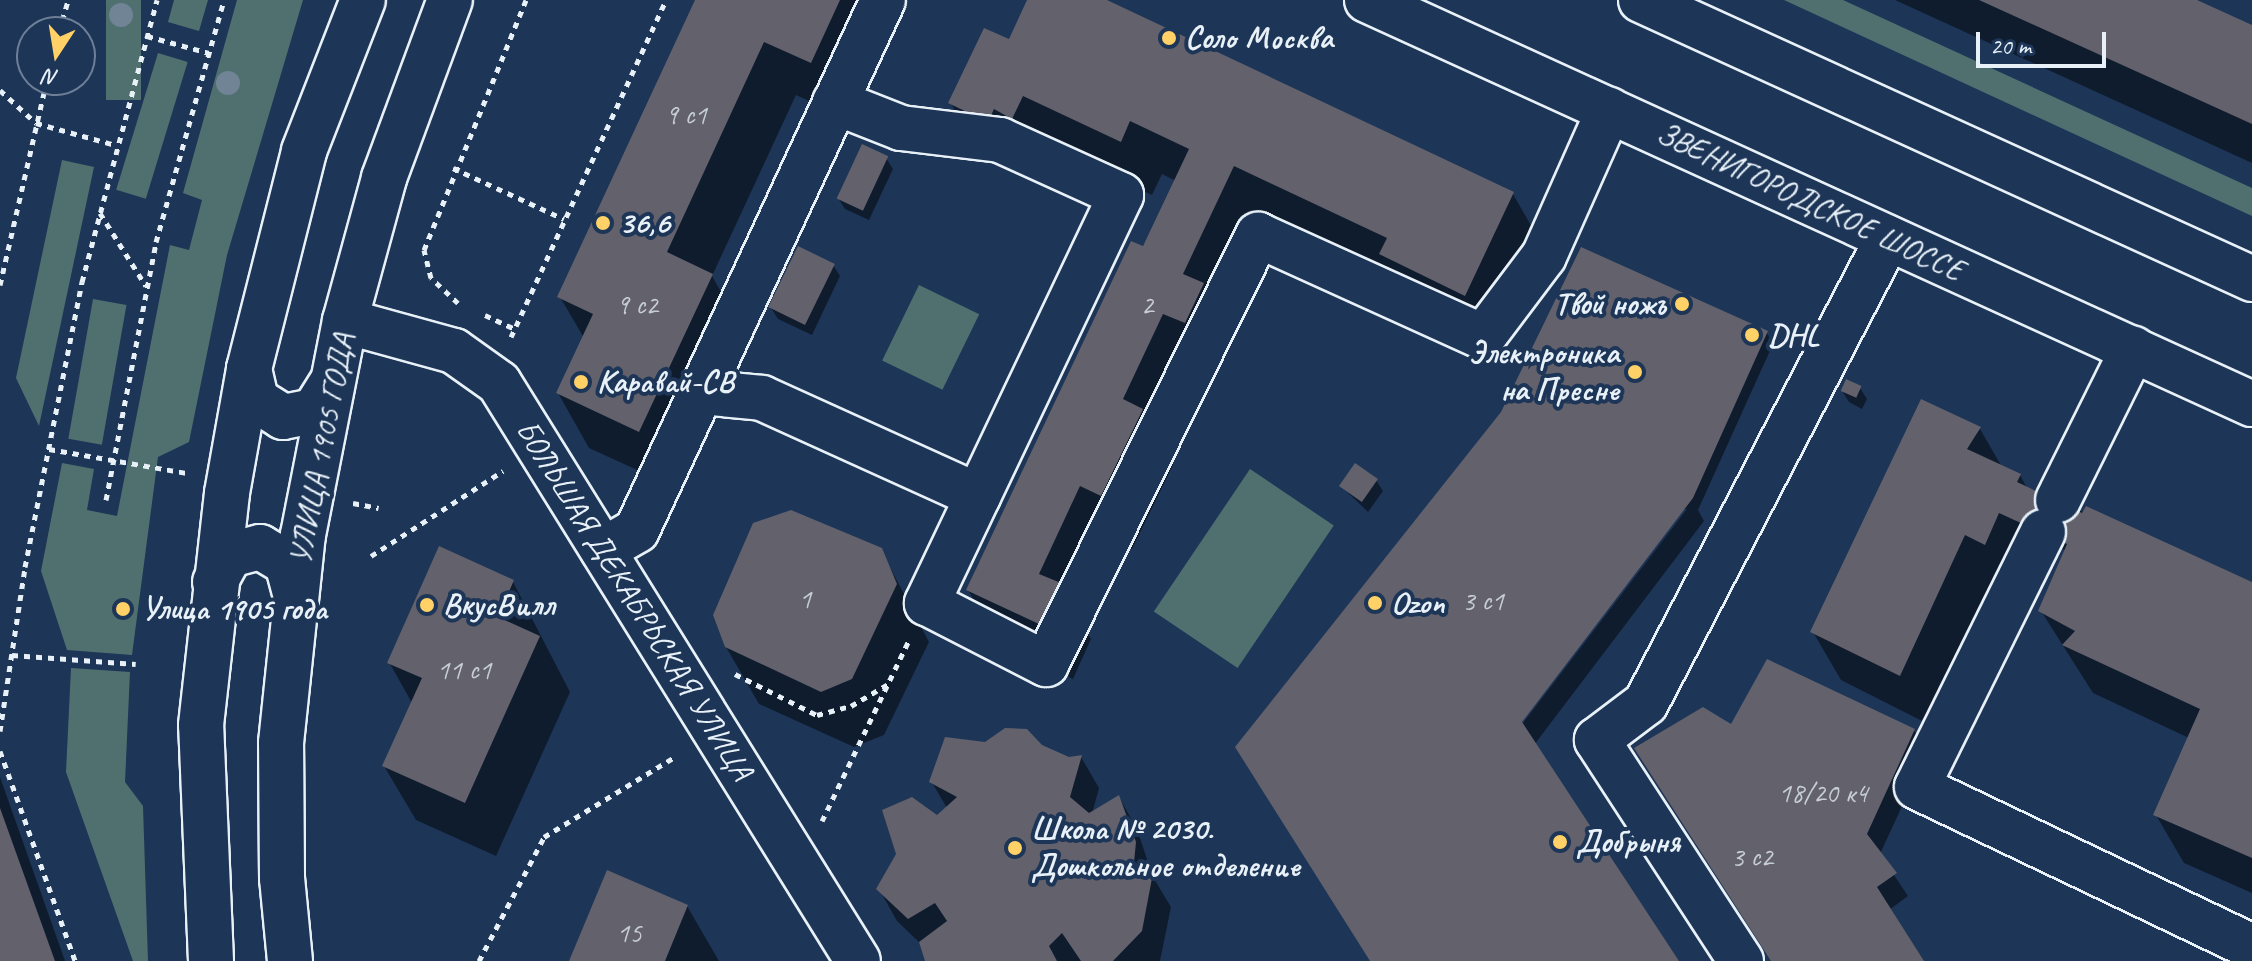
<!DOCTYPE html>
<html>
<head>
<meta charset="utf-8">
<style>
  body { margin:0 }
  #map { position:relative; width:2252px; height:961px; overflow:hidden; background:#1d3557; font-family:Caveat,sans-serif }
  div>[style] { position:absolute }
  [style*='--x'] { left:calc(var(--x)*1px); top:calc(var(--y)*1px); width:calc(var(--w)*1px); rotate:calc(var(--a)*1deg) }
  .green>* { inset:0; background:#507070; transform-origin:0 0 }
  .shadow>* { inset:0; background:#0007 }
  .building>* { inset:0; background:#62616c; transform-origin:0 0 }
  .path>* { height:5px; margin-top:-2.5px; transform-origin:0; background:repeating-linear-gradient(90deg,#e8f1f8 0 6px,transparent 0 12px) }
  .roads { filter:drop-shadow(2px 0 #e8f1f8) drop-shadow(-2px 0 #e8f1f8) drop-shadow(0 2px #e8f1f8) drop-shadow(0 -2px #e8f1f8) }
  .minor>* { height:44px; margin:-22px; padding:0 22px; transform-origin:22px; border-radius:22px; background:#1d3557 }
  .major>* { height:44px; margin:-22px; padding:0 22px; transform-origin:22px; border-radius:22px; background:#1d3557 }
  .trees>* { width:24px; height:24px; margin:-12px; border-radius:50%; background:#708495 }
  .dots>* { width:22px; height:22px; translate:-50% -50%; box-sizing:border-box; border:4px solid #1d3557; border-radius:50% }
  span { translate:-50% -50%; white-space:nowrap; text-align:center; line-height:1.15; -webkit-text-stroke:8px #1d3557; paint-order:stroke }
  .number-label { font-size:28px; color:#c6cdd5 }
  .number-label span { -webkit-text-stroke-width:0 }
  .poi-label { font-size:32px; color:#e8f1f8; font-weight:700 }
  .left { translate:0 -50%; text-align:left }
  .right { translate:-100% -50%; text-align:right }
  .street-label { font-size:32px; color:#e8f1f8 }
  .north { position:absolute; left:16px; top:16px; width:80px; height:80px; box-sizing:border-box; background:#1d3557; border:2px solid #6e8097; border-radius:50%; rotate:192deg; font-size:22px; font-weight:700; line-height:32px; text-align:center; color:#e8f1f8 }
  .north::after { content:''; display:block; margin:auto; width:28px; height:36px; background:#ffd166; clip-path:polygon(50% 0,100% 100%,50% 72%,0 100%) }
  .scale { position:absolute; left:1976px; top:32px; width:130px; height:36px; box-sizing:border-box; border:4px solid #e8f1f8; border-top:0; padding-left:10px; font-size:24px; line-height:28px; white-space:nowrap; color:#e8f1f8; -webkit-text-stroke:6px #1d3557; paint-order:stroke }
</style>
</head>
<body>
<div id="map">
  <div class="green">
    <div style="left:106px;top:0;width:35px;height:100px"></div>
    <div style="clip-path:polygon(174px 0,208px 0,199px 31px,168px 22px)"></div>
    <div style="clip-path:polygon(237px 0,303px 0,227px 255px,189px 442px,158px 457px,132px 655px,67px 650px,41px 571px,62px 463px,94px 469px,87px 510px,117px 516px,170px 245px,189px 250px,202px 200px,183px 193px)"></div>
    <div style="clip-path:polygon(1784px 0,1843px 0,2252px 188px,2252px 216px)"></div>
    <div style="left:158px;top:53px;width:31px;height:143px;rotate:17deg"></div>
    <div style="clip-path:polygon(62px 160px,94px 167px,39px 426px,16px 378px)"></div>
    <div style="left:919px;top:285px;width:67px;height:84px;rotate:26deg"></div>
    <div style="left:93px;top:299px;width:34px;height:142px;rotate:10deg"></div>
    <div style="left:1250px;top:469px;width:101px;height:172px;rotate:34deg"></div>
    <div style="clip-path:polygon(71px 668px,130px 672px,125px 782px,143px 806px,148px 961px,133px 961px,66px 772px)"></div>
  </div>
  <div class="shadow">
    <div style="clip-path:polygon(697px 0,896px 0,842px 116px,796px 95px,712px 276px,742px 329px,670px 485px,589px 448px,558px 393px,584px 338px,560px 297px)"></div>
    <div style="clip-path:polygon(1030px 0,1102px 0,1513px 194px,1544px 248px,1497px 349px,1265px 219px,1220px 315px,1234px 339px,1216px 376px,1195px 367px,1159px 442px,1173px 465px,1132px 549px,1112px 540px,1076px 614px,1091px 639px,1073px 679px,999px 644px,968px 590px,1176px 181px,1162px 174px,1152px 195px,1023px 134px,957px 114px,951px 103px,1009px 44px)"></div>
    <div style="clip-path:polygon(1895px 0,2193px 0,2252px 27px,2252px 163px)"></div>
    <div style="clip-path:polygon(886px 158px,893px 169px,869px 220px,845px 209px,838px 198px)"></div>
    <div style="clip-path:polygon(evenodd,1582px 249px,1767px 333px,1773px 344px,1698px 510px,1704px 521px,1534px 745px,1676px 961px,1371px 961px,1238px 747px,1503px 413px,1582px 249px,1682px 509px,1687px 509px,1517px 731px,1514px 729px,1682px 509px)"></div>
    <div style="clip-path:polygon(833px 265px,840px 276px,812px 335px,778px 319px,771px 308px)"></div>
    <div style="clip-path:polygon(1860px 388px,1867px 399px,1862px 409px,1849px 402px,1842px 391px)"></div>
    <div style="clip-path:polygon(1980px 429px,2002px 467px,2020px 475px,2027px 488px,2252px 584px,2252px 893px,2184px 863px,2156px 815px,2189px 738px,2093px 693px,2041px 611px,2067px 551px,2062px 549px,2051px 571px,2027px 560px,2013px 592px,1993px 582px,1928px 724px,1841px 680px,1813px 632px)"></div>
    <div style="clip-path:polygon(1376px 480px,1383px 491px,1368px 512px,1341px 486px)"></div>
    <div style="clip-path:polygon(881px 550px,929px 642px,884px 735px,854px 747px,759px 704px,726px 647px)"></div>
    <div style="clip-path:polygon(513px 582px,570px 692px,496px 856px,416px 820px,384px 766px,412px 703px,389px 662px)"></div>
    <div style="clip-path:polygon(1731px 726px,1914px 730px,1927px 752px,1880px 854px,1908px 896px,1889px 910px,1922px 961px,1772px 961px)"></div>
    <div style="clip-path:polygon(1041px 746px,1068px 759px,1081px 757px,1099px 788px,1092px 814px,1119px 797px,1137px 829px,1153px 877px,1171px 907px,1160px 961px,927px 961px,922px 945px,897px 921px,879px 889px,947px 808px,931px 781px)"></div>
    <div style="clip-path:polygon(0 777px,65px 961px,0 961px)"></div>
    <div style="clip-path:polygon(687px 906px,719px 961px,571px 961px)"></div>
  </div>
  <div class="building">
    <div style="clip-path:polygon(695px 0,840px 0,811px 63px,764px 42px,667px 252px,713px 274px,639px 432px,556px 393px,593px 314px,557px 297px)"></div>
    <div style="clip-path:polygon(1027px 0,1107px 0,1514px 192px,1465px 296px,1379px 254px,1387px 238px,1234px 166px,1183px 274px,1204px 283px,1185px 323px,1163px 314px,1123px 399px,1143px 409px,1101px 496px,1080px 486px,1039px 574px,1061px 583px,1041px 625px,966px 590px,1131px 241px,1143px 246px,1189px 149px,1130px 121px,1121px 142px,1023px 96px,1012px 119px,994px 109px,988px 122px,948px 103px,984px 28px,1009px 39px)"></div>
    <div style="clip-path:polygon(1979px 0,2197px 0,2252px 25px,2252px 124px)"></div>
    <div style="left:862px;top:144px;width:29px;height:60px;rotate:25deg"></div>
    <div style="left:798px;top:246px;width:41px;height:68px;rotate:26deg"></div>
    <div style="clip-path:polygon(1581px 247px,1768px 331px,1693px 498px,1522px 722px,1679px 961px,1370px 961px,1235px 747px,1501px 412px)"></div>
    <div style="left:1846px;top:379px;width:17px;height:13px;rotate:24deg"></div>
    <div style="clip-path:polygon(1921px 399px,1981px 427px,1967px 449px,2021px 474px,2017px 482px,2082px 513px,2086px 506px,2252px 582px,2252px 858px,2153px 815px,2200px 709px,2062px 645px,2075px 631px,2038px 611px,2067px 544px,1999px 513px,1985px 545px,1965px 535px,1900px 676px,1810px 632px)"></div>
    <div style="left:1355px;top:463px;width:28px;height:28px;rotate:35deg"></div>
    <div style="clip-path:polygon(791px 510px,882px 548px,897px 584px,852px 679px,821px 692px,725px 647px,713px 615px,753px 523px)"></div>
    <div style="clip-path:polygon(439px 546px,514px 580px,498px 617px,540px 636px,465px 803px,382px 766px,422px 678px,387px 663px)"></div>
    <div style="clip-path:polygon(1767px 659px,1915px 729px,1867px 834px,1897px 873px,1877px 887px,1924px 961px,1771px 961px,1634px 748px,1703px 707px,1731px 724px)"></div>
    <div style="clip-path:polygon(1005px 728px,1027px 729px,1042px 745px,1069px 757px,1082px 755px,1070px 797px,1089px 813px,1119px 795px,1136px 842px,1133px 872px,1153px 873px,1142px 931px,1113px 961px,1081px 961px,1062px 933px,1049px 946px,1057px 961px,925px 961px,919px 942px,947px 921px,935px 903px,908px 919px,876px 889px,896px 854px,882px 810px,912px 797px,937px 815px,957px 797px,929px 782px,945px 737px,985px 742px)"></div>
    <div style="clip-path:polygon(0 808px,55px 961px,0 961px)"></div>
    <div style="clip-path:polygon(607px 870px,688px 905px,665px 961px,569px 961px)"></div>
  </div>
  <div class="path">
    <div style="--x:59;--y:32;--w:33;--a:-74"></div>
    <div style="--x:147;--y:36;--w:64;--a:15.3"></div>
    <div style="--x:0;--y:90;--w:49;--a:42.5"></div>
    <div style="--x:36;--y:123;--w:83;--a:15.4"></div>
    <div style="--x:453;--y:168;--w:122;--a:24.7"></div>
    <div style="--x:100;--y:213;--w:86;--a:57.8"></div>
    <div style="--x:0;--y:285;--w:210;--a:-77.1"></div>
    <div style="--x:458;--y:303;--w:37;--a:-137"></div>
    <div style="--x:431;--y:278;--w:29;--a:-104"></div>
    <div style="--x:424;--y:250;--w:270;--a:-67.8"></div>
    <div style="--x:485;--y:315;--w:31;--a:25"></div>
    <div style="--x:511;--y:337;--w:371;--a:-65.3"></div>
    <div style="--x:49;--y:449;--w:139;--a:9.9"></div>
    <div style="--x:106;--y:500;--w:263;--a:-79"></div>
    <div style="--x:156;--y:242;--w:251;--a:-74.3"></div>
    <div style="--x:353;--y:503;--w:26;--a:11"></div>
    <div style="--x:371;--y:556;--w:157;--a:-32.8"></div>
    <div style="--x:12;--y:655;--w:124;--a:4.2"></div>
    <div style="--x:735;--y:674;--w:92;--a:26.6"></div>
    <div style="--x:817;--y:715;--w:35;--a:-15"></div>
    <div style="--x:851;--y:706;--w:43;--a:-30.7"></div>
    <div style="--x:0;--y:731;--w:166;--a:-81.3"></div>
    <div style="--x:25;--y:567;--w:291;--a:-78.7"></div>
    <div style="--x:82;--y:282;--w:292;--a:-75.1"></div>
    <div style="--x:0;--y:751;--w:223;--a:70.3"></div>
    <div style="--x:822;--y:821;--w:199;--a:-64.3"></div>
    <div style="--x:479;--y:961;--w:140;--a:-62.3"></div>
    <div style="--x:544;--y:837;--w:155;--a:-31.5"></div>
  </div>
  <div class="roads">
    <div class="minor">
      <div style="--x:835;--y:102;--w:71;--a:21.5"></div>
      <div style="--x:901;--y:128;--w:100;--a:6.9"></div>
      <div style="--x:1000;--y:140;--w:133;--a:24.4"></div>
      <div style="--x:1121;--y:195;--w:333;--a:115.4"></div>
      <div style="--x:345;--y:321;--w:113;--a:15.4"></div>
      <div style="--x:454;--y:351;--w:55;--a:35.4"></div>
      <div style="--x:499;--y:383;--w:680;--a:58.16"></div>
      <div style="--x:701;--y:392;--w:61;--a:5.6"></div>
      <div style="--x:762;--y:398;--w:237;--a:24.4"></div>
      <div style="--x:978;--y:496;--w:119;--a:115.5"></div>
      <div style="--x:927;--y:603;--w:134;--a:27.1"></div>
      <div style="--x:1046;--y:664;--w:479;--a:-63.7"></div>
      <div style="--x:1258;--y:235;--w:247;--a:24.4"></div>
      <div style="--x:1483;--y:337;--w:101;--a:-53"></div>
      <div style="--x:1544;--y:256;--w:160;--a:-66"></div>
      <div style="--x:2058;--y:500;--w:169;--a:-63.6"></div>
      <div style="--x:2043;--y:532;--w:284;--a:116.3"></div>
      <div style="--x:1917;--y:787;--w:371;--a:25.5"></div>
      <div style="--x:603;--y:550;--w:39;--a:-30"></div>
      <div style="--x:637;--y:530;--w:584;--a:-65.1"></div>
      <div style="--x:215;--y:582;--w:31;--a:-61"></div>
      <div style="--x:230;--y:555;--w:31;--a:-15"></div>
      <div style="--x:260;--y:547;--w:31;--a:31"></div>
      <div style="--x:287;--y:563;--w:31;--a:75"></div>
      <div style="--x:1741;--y:961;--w:264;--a:-123.1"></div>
      <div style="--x:1597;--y:740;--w:61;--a:-37.1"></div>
      <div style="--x:1646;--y:703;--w:524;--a:-62.51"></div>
    </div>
    <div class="major">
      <div style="--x:1367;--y:0;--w:973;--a:24.54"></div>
      <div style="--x:1641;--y:0;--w:672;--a:24.54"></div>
      <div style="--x:249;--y:369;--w:32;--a:77"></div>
      <div style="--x:256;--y:400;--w:32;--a:32"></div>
      <div style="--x:283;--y:417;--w:32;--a:-11"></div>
      <div style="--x:314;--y:411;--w:32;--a:-58"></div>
      <div style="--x:211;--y:961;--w:236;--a:-92.4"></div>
      <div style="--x:201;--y:725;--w:233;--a:-83.6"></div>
      <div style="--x:227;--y:493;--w:126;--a:-79.9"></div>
      <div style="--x:249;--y:369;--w:225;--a:-75.8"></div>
      <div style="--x:304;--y:151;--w:162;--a:-68.7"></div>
      <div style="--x:290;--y:961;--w:83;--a:-95.5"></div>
      <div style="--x:282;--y:878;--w:135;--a:-90.4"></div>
      <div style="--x:281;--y:743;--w:209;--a:-84"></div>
      <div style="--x:303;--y:535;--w:218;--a:-78.9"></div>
      <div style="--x:345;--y:321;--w:148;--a:-74.7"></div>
      <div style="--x:384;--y:178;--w:190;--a:-69.7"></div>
    </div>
  </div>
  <div class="trees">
    <div style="left:121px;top:15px"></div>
    <div style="left:228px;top:83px"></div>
  </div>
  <div class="dots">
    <div style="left:1169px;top:38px;background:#ffd166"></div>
    <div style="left:603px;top:223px;background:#ffd166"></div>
    <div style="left:1682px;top:304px;background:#ffd166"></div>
    <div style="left:1752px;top:335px;background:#ffd166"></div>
    <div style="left:1635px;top:372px;background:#ffd166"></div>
    <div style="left:581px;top:382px;background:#ffd166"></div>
    <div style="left:1375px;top:603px;background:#ffd166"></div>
    <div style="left:427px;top:605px;background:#ffd166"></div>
    <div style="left:123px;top:609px;background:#ffd166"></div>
    <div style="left:1560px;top:842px;background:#ffd166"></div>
    <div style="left:1015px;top:848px;background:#ffd166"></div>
  </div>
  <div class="number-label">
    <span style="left:686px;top:115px">9 с1</span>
    <span style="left:637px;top:305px">9 с2</span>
    <span style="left:1147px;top:305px">2</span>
    <span style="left:805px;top:599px">1</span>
    <span style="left:1483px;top:601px">3 с1</span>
    <span style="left:464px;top:670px">11 с1</span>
    <span style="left:1823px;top:793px">18/20 к4</span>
    <span style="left:1752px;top:857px">3 с2</span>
    <span style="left:629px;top:933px">15</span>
  </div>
  <div class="poi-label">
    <span class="left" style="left:1185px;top:38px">Соло Москва</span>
    <span class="left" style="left:619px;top:223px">36,6</span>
    <span class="right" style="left:1666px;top:304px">Твой ножъ</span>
    <span class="left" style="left:1768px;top:335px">DHL</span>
    <span class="right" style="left:1619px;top:372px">Электроника<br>на Пресне</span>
    <span class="left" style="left:597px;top:382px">Каравай-СВ</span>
    <span class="left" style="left:1391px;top:603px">Ozon</span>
    <span class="left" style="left:443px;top:605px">ВкусВилл</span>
    <span class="left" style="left:141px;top:609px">Улица 1905 года</span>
    <span class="left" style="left:1031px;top:848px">Школа № 2030.<br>Дошкольное отделение</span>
    <span class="left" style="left:1576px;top:842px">Добрыня</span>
  </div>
  <div class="street-label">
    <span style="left:1810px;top:202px;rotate:25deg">ЗВЕНИГОРОДСКОЕ ШОССЕ</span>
    <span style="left:322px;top:449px;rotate:-79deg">УЛИЦА 1905 ГОДА</span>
    <span style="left:634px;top:600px;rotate:58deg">БОЛЬШАЯ ДЕКАБРЬСКАЯ УЛИЦА</span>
  </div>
  <div class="north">N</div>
  <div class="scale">20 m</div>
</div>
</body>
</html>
